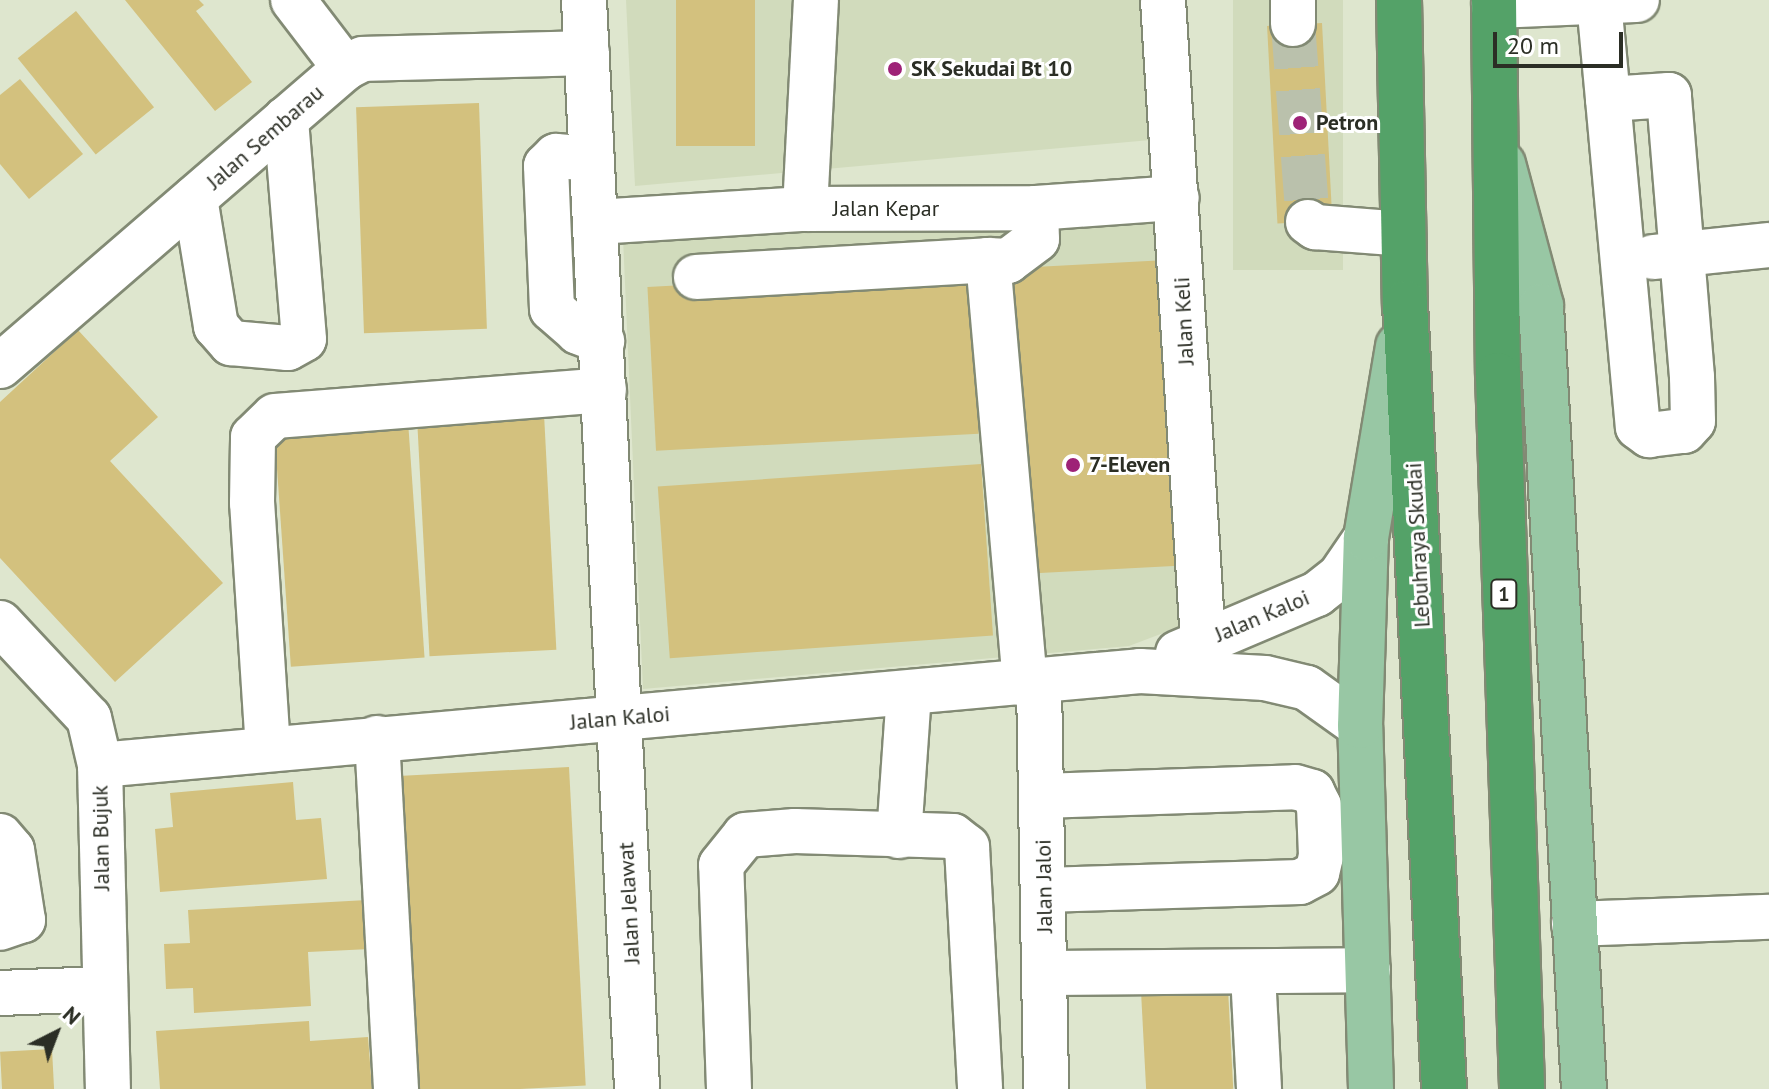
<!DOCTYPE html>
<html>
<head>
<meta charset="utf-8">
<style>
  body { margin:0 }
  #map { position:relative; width:1769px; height:1089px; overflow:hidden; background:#dee6ce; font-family:"PT Sans",sans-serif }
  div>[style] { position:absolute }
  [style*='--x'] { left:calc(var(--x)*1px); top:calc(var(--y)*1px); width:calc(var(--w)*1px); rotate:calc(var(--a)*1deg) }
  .built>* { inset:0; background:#d1dbbc; transform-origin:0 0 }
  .building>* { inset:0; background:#d3c17e; transform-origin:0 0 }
  .minor-tunnel>* { height:44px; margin-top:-22px; transform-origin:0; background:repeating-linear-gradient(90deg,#bac1ac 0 44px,transparent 0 66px) }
  .roads { filter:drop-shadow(2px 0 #828a74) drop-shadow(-2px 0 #828a74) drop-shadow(0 2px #828a74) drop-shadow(0 -2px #828a74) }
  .minor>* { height:44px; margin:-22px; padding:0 22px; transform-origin:22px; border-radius:22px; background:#fff }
  .major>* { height:44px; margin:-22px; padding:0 22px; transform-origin:22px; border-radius:22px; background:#98c7a4 }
  .highway>* { height:44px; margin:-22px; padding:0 22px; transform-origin:22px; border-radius:22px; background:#54a268 }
  .dots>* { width:22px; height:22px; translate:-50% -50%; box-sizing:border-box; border:4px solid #fff; border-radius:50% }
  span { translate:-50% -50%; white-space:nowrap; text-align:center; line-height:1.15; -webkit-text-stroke:6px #fff; paint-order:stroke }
  .shield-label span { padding:2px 6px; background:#fff; border:2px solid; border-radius:6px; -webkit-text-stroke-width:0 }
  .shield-label { font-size:20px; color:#2b2e25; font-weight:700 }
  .poi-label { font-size:22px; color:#2b2e25; font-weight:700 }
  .left { translate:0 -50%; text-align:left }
  .street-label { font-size:22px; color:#2b2e25 }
  .north { position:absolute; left:16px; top:993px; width:80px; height:80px; -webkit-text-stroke:6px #fff; paint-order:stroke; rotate:42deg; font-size:22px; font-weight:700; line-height:32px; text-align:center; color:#2b2e25 }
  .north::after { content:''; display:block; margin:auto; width:28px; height:36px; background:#2b2e25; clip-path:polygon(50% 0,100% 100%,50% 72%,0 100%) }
  .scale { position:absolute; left:1493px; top:32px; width:130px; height:36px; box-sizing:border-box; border:4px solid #2b2e25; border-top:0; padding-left:10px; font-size:24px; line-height:28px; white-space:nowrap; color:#2b2e25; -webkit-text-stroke:6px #fff; paint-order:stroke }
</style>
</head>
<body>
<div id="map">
  <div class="built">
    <div style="clip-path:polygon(626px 0,1157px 0,1162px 139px,635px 186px)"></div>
    <div style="left:1233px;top:0;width:110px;height:270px"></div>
    <div style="clip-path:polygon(1164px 215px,1187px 624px,1129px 646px,643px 689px,623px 238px)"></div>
  </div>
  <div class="building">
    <div style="clip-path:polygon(125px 0,199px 0,204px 5px,196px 11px,252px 82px,215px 111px)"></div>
    <div style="left:676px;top:0;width:79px;height:146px"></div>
    <div style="left:76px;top:11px;width:124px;height:75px;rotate:51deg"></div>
    <div style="left:1322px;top:23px;width:198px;height:55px;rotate:87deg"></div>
    <div style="clip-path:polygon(20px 79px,83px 154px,29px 199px,0 164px,0 95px)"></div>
    <div style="left:479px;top:103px;width:226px;height:123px;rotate:88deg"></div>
    <div style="left:1167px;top:260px;width:306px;height:168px;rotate:87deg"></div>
    <div style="left:970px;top:270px;width:164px;height:323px;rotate:87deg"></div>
    <div style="clip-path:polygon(78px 330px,158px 417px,110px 461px,223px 583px,115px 682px,0 558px,0 402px)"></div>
    <div style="left:544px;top:414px;width:236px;height:127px;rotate:87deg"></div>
    <div style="left:408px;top:421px;width:237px;height:134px;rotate:86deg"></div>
    <div style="left:981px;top:464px;width:172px;height:324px;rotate:86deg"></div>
    <div style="left:569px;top:767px;width:319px;height:180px;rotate:87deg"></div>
    <div style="clip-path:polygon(293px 782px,296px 820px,321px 818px,327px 879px,160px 892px,155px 829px,173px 827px,170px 793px)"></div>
    <div style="clip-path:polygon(367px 900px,370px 949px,308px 952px,311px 1006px,194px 1013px,193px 988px,166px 989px,164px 944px,190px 943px,188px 910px)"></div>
    <div style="left:1228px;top:989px;width:100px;height:87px;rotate:87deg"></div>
    <div style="clip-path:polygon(309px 1021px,310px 1041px,368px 1037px,372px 1089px,160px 1089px,156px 1031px)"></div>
    <div style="left:52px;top:1049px;width:40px;height:52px;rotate:87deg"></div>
  </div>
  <div class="minor-tunnel">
    <div style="--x:1293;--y:24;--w:199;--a:85.7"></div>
  </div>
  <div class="roads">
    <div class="minor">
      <div style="--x:293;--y:0;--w:86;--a:52.6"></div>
      <div style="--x:584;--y:0;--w:1090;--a:87.21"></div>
      <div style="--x:1163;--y:0;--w:643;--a:86.43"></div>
      <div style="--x:1599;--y:2;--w:97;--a:84.7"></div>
      <div style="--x:1608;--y:99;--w:329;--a:84.8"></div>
      <div style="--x:1638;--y:427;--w:14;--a:36"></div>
      <div style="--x:1649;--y:435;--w:35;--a:-7"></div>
      <div style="--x:1684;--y:431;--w:13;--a:-48"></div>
      <div style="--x:1693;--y:421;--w:44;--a:-91.3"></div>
      <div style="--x:1692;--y:377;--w:283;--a:-94.7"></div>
      <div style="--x:1669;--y:95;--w:61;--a:176.2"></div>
      <div style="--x:1494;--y:6;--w:143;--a:-2.4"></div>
      <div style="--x:1293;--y:24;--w:24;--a:-90"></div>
      <div style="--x:592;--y:159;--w:36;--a:-175"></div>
      <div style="--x:556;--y:156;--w:14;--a:135"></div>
      <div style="--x:546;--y:166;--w:143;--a:87.6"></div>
      <div style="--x:552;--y:309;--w:35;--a:41"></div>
      <div style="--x:578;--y:332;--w:26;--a:21"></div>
      <div style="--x:195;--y:198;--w:130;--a:80.7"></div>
      <div style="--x:216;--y:326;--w:23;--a:49"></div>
      <div style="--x:231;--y:343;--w:57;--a:5"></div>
      <div style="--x:288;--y:348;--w:18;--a:-29"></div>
      <div style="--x:304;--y:339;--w:221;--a:-94.7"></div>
      <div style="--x:805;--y:209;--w:209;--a:-87"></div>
      <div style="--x:596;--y:222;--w:209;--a:-3.6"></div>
      <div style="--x:805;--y:209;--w:231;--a:-0.2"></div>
      <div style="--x:1036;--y:208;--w:141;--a:-4.1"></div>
      <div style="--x:1308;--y:222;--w:9;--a:36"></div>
      <div style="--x:1315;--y:227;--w:88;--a:4.5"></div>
      <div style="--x:1653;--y:257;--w:117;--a:-5.9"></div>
      <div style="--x:988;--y:260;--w:20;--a:3"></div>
      <div style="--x:1008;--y:261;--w:36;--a:-37"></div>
      <div style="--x:1037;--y:239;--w:31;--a:-92"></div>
      <div style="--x:696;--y:277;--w:292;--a:-3.3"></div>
      <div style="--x:988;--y:260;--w:426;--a:85"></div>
      <div style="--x:0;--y:366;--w:456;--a:-40.8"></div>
      <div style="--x:345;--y:68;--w:20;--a:-27"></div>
      <div style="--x:363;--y:59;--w:224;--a:-1.5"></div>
      <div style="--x:0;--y:623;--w:130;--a:46.9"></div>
      <div style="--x:89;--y:718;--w:48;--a:76.8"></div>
      <div style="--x:100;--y:765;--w:324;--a:88.6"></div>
      <div style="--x:1178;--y:653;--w:151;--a:-23"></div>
      <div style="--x:1317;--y:594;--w:29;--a:-38"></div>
      <div style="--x:1340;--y:576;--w:46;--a:-55.6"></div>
      <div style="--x:1039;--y:683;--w:406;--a:89"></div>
      <div style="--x:377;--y:738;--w:352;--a:86.9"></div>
      <div style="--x:268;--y:749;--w:247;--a:-93.7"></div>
      <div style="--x:252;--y:503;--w:66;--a:-89.1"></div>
      <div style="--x:253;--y:437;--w:30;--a:-44"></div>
      <div style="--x:275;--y:416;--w:330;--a:-4.5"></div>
      <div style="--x:100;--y:765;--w:1044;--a:-5.16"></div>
      <div style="--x:1140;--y:671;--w:125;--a:3.2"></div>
      <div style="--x:1265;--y:678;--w:43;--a:13.4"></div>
      <div style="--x:1307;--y:688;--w:65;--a:35.6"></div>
      <div style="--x:1042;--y:796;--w:253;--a:-2"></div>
      <div style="--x:1295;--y:787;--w:18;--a:16"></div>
      <div style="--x:1312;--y:792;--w:16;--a:63"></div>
      <div style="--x:1319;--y:806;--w:50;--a:87.7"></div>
      <div style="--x:1321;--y:856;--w:17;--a:103"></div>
      <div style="--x:1317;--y:873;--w:19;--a:152"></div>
      <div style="--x:1300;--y:882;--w:256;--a:178.2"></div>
      <div style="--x:0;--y:836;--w:18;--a:49"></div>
      <div style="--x:12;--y:850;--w:71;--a:81.1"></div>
      <div style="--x:23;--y:920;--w:24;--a:161"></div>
      <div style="--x:899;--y:836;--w:142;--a:-86"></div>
      <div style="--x:1574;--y:924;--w:195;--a:-2.1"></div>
      <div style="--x:1045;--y:973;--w:323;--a:-0.5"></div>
      <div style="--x:1253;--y:974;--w:115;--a:87"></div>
      <div style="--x:0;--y:993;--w:104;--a:-2.2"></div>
      <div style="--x:729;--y:1089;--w:224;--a:-92"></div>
      <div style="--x:721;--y:865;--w:38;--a:-51"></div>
      <div style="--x:745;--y:835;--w:50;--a:-4.6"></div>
      <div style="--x:795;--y:831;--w:158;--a:1.8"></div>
      <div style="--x:953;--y:836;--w:18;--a:38"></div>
      <div style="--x:967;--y:847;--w:242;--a:86.9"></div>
    </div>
    <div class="major">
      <div style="--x:1503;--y:164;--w:147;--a:75"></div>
      <div style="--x:1541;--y:306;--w:784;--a:86.86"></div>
      <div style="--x:1371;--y:1089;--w:363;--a:-91.7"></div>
      <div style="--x:1360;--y:726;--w:188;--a:-88.2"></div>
      <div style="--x:1366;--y:538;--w:195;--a:-80.5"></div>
    </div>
    <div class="highway">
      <div style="--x:1399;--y:0;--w:303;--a:88.9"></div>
      <div style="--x:1405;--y:303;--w:787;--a:87.16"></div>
      <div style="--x:1494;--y:0;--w:375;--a:89.4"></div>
      <div style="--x:1498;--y:375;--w:714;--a:88.07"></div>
    </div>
  </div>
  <div class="dots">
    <div style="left:895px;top:69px;background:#9e2277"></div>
    <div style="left:1300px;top:123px;background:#9e2277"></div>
    <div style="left:1073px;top:465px;background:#9e2277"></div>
  </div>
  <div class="shield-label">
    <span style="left:1504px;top:594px">1</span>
  </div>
  <div class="poi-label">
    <span class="left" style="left:911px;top:69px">SK Sekudai Bt 10</span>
    <span class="left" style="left:1316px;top:123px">Petron</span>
    <span class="left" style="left:1089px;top:465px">7-Eleven</span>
  </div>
  <div class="street-label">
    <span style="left:265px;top:137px;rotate:-41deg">Jalan Sembarau</span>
    <span style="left:886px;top:209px">Jalan Kepar</span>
    <span style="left:1184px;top:321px;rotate:-93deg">Jalan Keli</span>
    <span style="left:1418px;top:545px;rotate:-93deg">Lebuhraya Skudai</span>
    <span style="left:1262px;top:616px;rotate:-23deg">Jalan Kaloi</span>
    <span style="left:620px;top:718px;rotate:-5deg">Jalan Kaloi</span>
    <span style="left:101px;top:838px;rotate:-91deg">Jalan Bujuk</span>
    <span style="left:1044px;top:886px;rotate:-91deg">Jalan Jaloi</span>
    <span style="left:629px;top:903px;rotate:-93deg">Jalan Jelawat</span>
  </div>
  <div class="north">N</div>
  <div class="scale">20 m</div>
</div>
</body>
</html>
